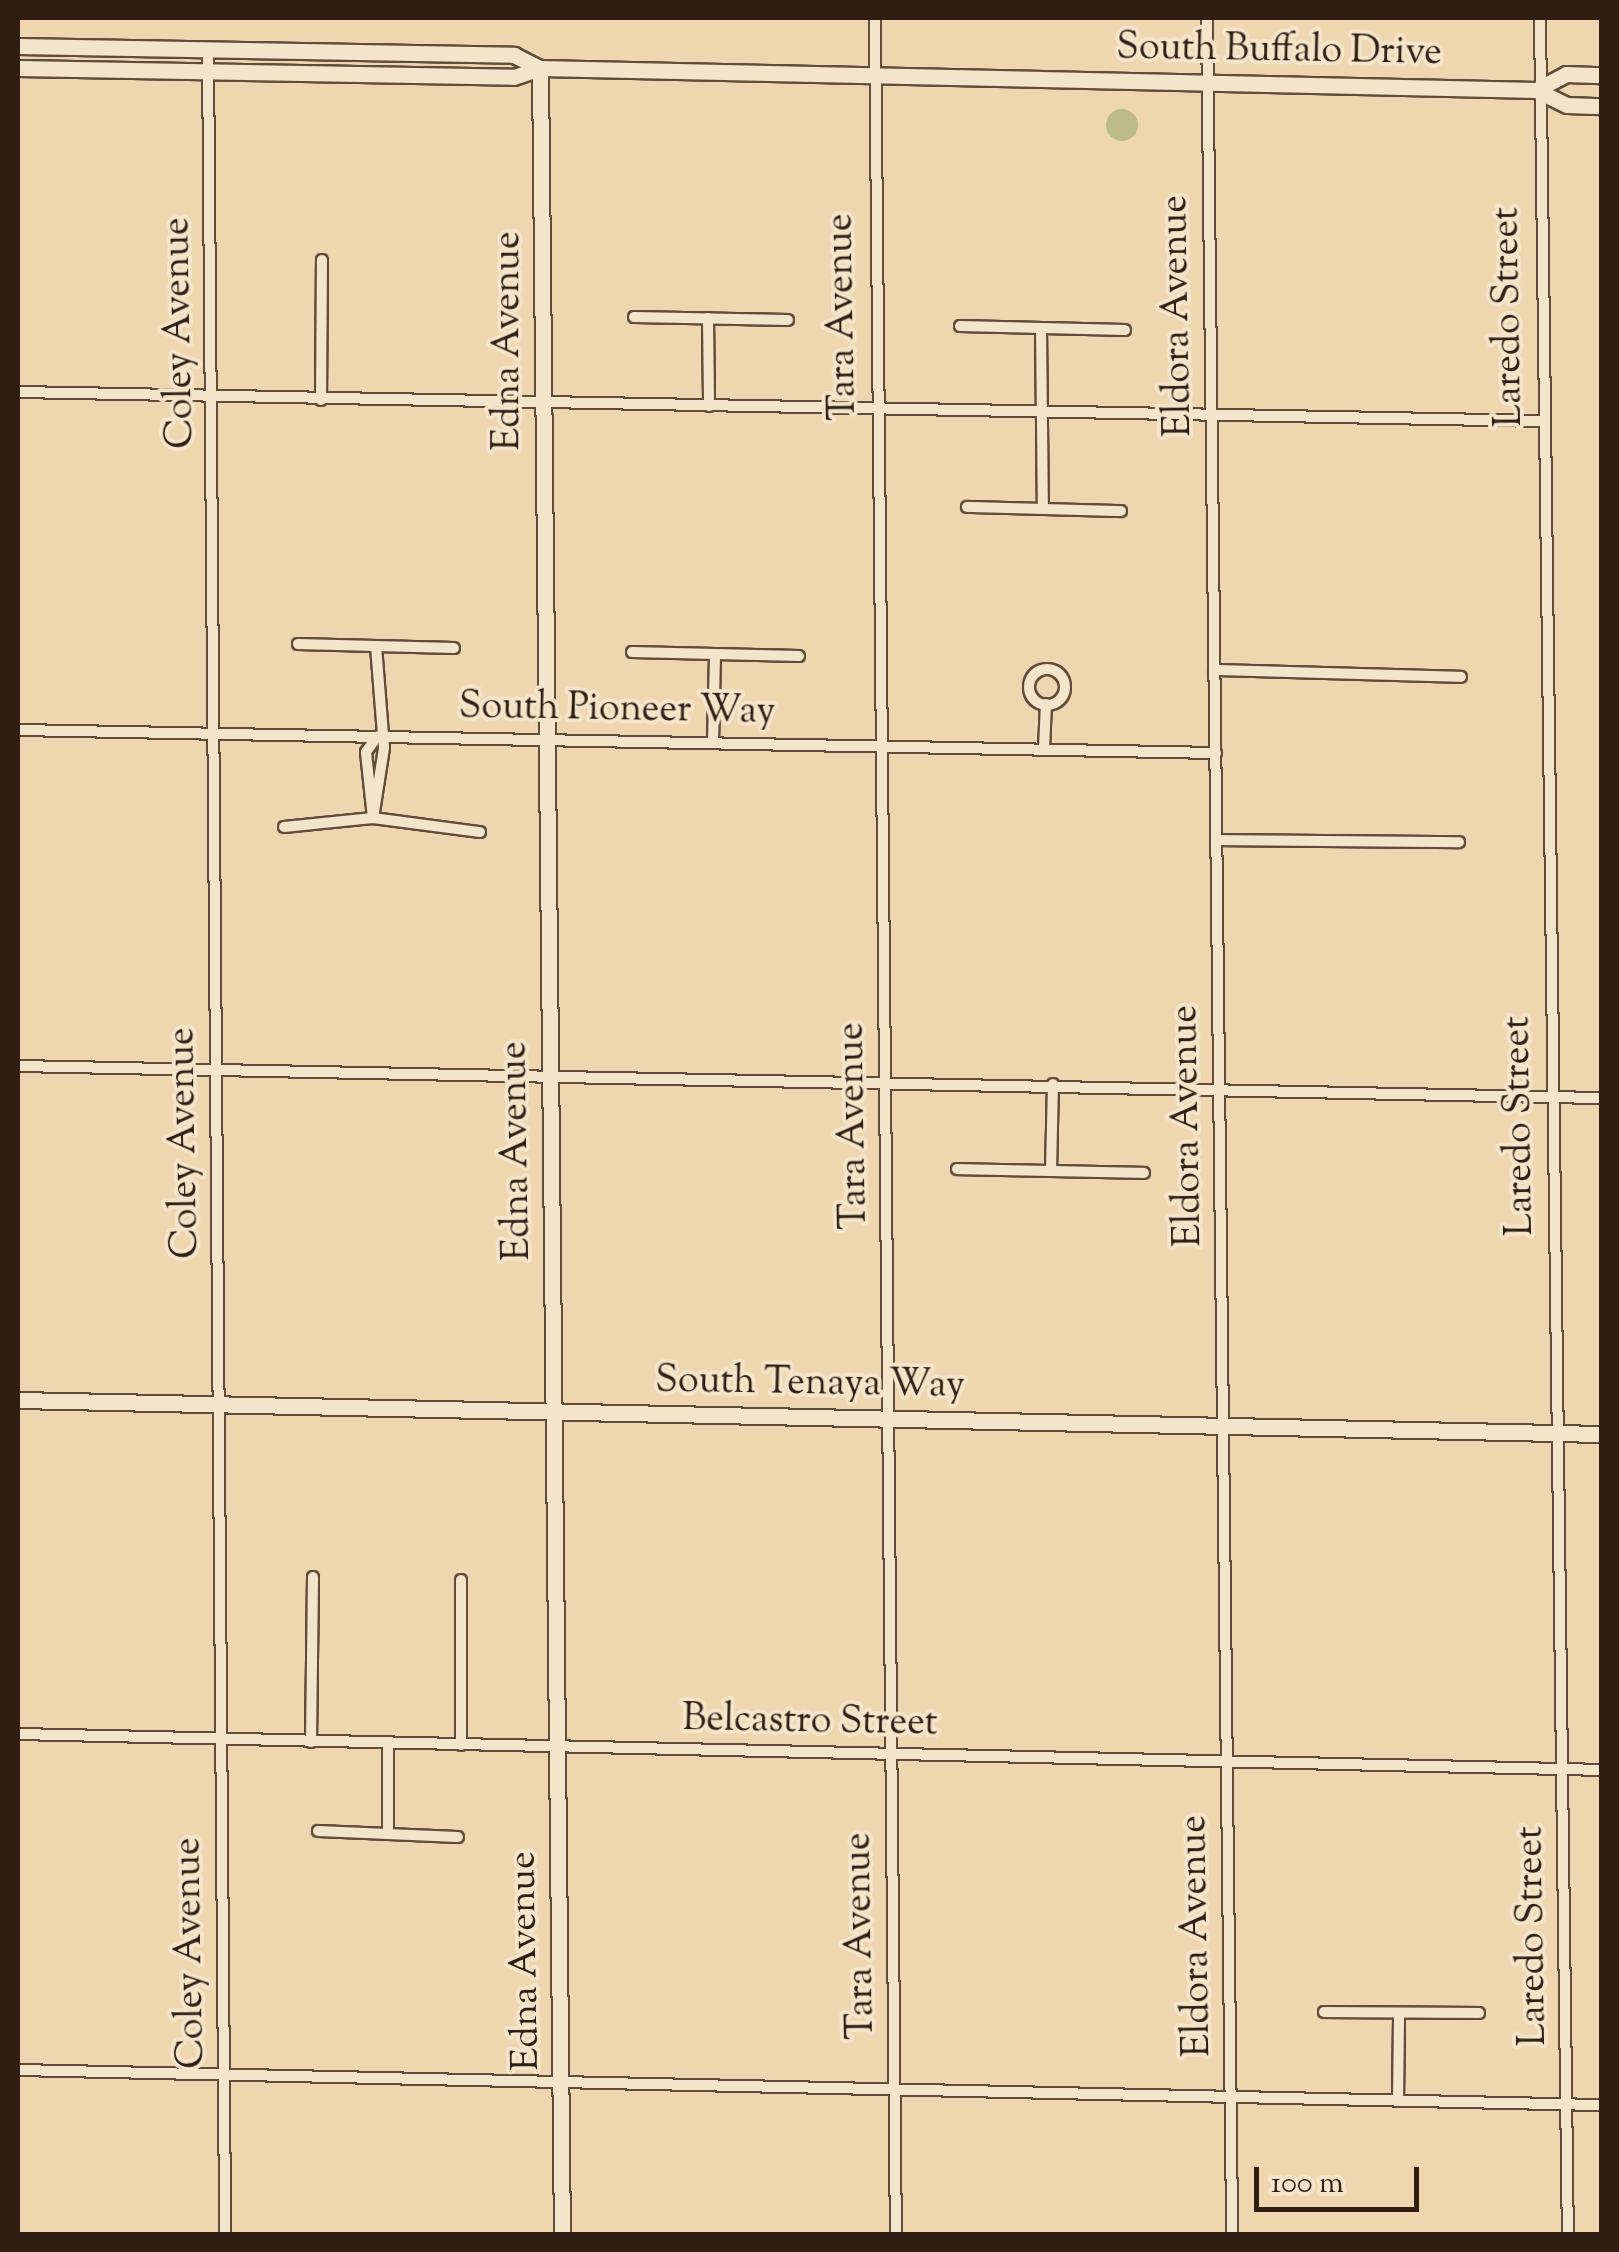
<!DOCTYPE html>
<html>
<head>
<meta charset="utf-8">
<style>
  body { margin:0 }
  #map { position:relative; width:1619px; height:2252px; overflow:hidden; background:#eed6ae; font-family:"Sorts Mill Goudy",serif }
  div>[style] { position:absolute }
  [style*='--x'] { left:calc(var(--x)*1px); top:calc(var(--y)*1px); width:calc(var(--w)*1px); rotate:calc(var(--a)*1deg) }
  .green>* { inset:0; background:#bebc86 }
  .round { border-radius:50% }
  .roads { filter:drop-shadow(2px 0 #604c3b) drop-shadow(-2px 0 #604c3b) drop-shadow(0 2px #604c3b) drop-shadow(0 -2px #604c3b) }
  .street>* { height:10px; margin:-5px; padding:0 5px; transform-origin:5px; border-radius:5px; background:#f4e4ca }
  .street>.ring { margin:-5px; padding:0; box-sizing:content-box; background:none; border:10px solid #f4e4ca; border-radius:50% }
  .secondary>* { height:15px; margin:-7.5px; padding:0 7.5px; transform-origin:7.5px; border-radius:7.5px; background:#f4e4ca }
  span { translate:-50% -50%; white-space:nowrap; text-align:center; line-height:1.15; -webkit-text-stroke:8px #f4e4ca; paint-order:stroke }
  .street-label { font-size:38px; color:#301e15 }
  .frame { position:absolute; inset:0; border:20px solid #301e15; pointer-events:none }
  .scale { position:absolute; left:1254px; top:2167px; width:165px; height:45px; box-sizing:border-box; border:5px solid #301e15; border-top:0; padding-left:12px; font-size:30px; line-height:35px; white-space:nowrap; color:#301e15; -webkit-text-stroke:8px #f4e4ca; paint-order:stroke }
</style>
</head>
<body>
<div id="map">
  <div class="green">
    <div class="round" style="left:1106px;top:109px;width:32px;height:32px"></div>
  </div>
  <div class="roads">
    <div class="street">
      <div style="--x:875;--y:18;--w:2216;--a:89.46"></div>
      <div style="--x:1207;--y:18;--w:2216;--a:89.35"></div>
      <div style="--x:1540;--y:18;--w:2216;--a:89.28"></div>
      <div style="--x:208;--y:52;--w:2182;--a:89.55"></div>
      <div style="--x:634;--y:317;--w:154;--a:1.1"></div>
      <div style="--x:708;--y:318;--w:88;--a:89.3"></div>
      <div style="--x:960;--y:326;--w:165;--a:1.4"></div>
      <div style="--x:1041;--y:328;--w:181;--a:89.4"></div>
      <div style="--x:18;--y:392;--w:1524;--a:1.09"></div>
      <div style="--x:321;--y:400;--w:140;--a:-89.6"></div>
      <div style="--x:967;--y:507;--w:154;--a:1.5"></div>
      <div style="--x:298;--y:644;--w:156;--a:1.5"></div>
      <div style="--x:376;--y:646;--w:102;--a:85.5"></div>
      <div style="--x:384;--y:748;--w:71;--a:98.9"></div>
      <div style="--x:373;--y:818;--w:66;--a:-96.1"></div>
      <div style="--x:366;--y:752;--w:19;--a:-54"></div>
      <div style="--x:632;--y:652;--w:167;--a:1.4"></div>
      <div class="ring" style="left:1029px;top:669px;width:26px;height:26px"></div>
      <div style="--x:1214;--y:670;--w:247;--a:1.6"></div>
      <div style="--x:18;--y:730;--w:1198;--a:1.1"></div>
      <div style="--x:713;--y:743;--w:89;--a:-88.7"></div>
      <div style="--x:1044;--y:749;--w:45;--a:-87.5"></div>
      <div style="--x:284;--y:827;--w:89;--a:-5.8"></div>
      <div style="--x:373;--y:818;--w:108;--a:7.5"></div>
      <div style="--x:1216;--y:840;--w:243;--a:0.5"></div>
      <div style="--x:18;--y:1066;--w:1584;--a:1.16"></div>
      <div style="--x:957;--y:1169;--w:187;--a:1.2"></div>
      <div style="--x:1051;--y:1171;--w:87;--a:-88.7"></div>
      <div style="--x:18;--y:1734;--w:1584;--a:1.3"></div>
      <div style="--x:311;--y:1742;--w:165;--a:-89.3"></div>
      <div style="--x:461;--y:1745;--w:165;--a:-90"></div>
      <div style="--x:318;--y:1831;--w:140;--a:2.5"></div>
      <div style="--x:388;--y:1834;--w:90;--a:-90"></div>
      <div style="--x:1324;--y:2012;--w:155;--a:0.4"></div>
      <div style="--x:18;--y:2070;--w:1584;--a:1.27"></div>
      <div style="--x:1398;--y:2101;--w:88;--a:-89.3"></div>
    </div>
    <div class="secondary">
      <div style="--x:18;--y:46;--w:496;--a:1"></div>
      <div style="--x:514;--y:55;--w:29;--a:27"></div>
      <div style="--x:18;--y:68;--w:496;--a:1"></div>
      <div style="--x:514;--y:77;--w:28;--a:-19"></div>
      <div style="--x:540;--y:68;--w:908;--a:1.26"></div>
      <div style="--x:1448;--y:88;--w:88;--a:1.3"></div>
      <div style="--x:1536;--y:90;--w:34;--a:26"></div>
      <div style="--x:1567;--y:105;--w:35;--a:2"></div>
      <div style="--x:540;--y:68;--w:2166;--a:89.42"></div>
      <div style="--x:1536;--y:90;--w:34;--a:-28"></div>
      <div style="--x:1566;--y:74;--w:36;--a:2"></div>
      <div style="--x:18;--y:1400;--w:1584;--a:1.23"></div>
    </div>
  </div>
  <div class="street-label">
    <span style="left:1279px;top:52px;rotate:1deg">South Buffalo Drive</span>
    <span style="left:1179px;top:316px;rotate:-91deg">Eldora Avenue</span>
    <span style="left:844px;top:317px;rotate:-91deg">Tara Avenue</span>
    <span style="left:1510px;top:317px;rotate:-91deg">Laredo Street</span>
    <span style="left:181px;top:333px;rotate:-91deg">Coley Avenue</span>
    <span style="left:510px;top:341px;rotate:-90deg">Edna Avenue</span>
    <span style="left:617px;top:711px;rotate:1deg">South Pioneer Way</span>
    <span style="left:855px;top:1126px;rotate:-91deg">Tara Avenue</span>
    <span style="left:1189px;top:1126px;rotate:-91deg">Eldora Avenue</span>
    <span style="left:1521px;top:1126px;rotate:-91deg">Laredo Street</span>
    <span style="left:186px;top:1143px;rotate:-91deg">Coley Avenue</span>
    <span style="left:518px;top:1151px;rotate:-91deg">Edna Avenue</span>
    <span style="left:810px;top:1385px;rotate:1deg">South Tenaya Way</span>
    <span style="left:810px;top:1723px;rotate:1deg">Belcastro Street</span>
    <span style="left:862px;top:1936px;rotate:-91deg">Tara Avenue</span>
    <span style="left:1198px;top:1936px;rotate:-91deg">Eldora Avenue</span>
    <span style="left:1534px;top:1936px;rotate:-91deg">Laredo Street</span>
    <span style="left:192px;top:1953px;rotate:-91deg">Coley Avenue</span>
    <span style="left:527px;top:1961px;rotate:-91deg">Edna Avenue</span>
  </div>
  <div class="frame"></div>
  <div class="scale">100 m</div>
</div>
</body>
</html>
